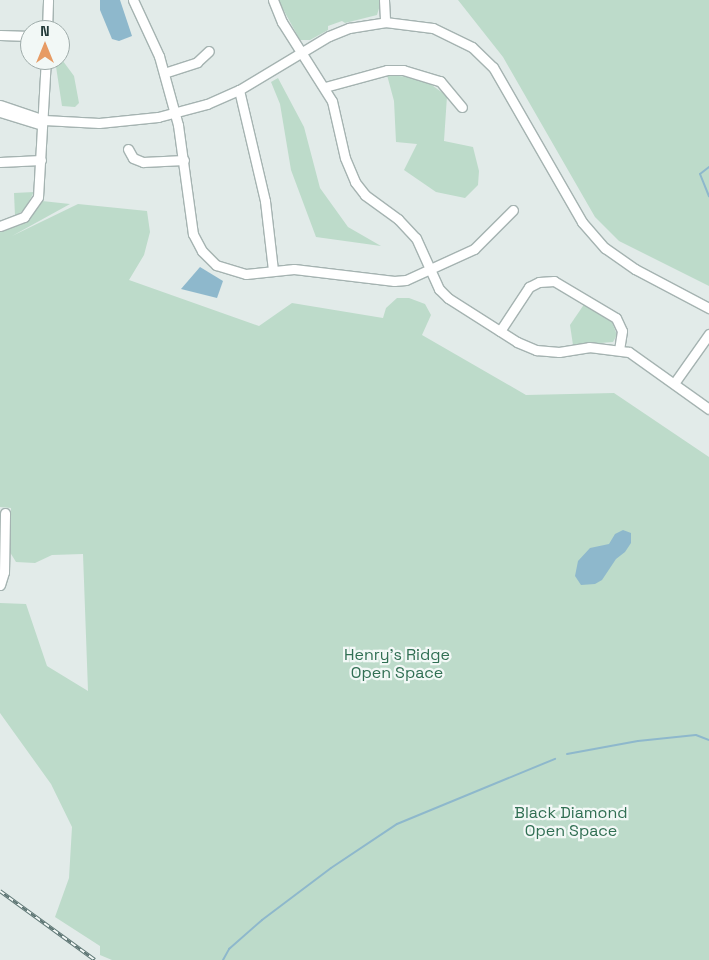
<!DOCTYPE html>
<html>
<head>
<meta charset="utf-8">
<style>
  body { margin:0 }
  #map { position:relative; width:709px; height:960px; overflow:hidden; background:#e2ebe9; font-family:"Space Grotesk",sans-serif }
  div>[style] { position:absolute }
  [style*='--x'] { left:calc(var(--x)*1px); top:calc(var(--y)*1px); width:calc(var(--w)*1px); rotate:calc(var(--a)*1deg) }
  .green>* { inset:0; background:#bddbca }
  .water>* { inset:0; background:#8eb8cc }
  .stream>* { height:2px; margin:-1px; padding:0 1px; transform-origin:1px; border-radius:1px; background:#8eb8cc }
  .roads { filter:drop-shadow(1px 0 #a5b3b1) drop-shadow(-1px 0 #a5b3b1) drop-shadow(0 1px #a5b3b1) drop-shadow(0 -1px #a5b3b1) }
  .minor>* { height:9px; margin:-4.5px; padding:0 4.5px; transform-origin:4.5px; border-radius:4.5px; background:#fff }
  .rail>* { height:4px; margin-top:-2px; transform-origin:0; background:repeating-linear-gradient(90deg,#f2f8f6 0 5.5px,#5e7674 0 11px); box-sizing:border-box; border-block:1px solid #5e7674 }
  span { translate:-50% -50%; white-space:nowrap; text-align:center; line-height:1.15; -webkit-text-stroke:4.5px #f2f8f6; paint-order:stroke }
  .park-label { font-size:16px; color:#316f53 }
  .north { position:absolute; left:20px; top:20px; width:50px; height:50px; box-sizing:border-box; background:#f2f8f6; border:1px solid #9facaa; border-radius:50%; rotate:0deg; font-size:14px; font-weight:700; line-height:20px; text-align:center; color:#233b39 }
  .north::after { content:''; display:block; margin:auto; width:18px; height:22px; background:#e79b64; clip-path:polygon(50% 0,100% 100%,50% 72%,0 100%) }
</style>
</head>
<body>
<div id="map">
  <div class="green">
    <div style="clip-path:polygon(278px 0,379px 0,380px 5px,377px 15px,345px 23px,342px 21px,328px 26px,328px 30px,310px 40px,300px 40px)"></div>
    <div style="clip-path:polygon(458px 0,709px 0,709px 286px,619px 241px,595px 217px,503px 57px)"></div>
    <div style="clip-path:polygon(60px 57px,74px 76px,79px 103px,75px 107px,62px 106px,55px 60px,60px 60px)"></div>
    <div style="clip-path:polygon(387px 75px,422px 78px,447px 96px,444px 141px,473px 147px,479px 171px,478px 185px,465px 198px,436px 192px,404px 170px,417px 144px,396px 142px,394px 101px)"></div>
    <div style="clip-path:polygon(278px 78px,304px 127px,320px 188px,348px 227px,381px 246px,316px 237px,291px 170px,280px 104px,271px 82px)"></div>
    <div style="clip-path:polygon(34px 192px,24px 210px,15px 216px,14px 193px)"></div>
    <div style="clip-path:polygon(42px 201px,70px 204px,12px 236px,78px 204px,147px 211px,150px 232px,144px 255px,129px 280px,259px 326px,292px 303px,383px 318px,386px 308px,397px 298px,409px 298px,425px 304px,431px 315px,422px 335px,526px 395px,614px 393px,709px 457px,709px 960px,112px 960px,100px 955px,100px 946px,55px 917px,69px 878px,72px 827px,51px 784px,0 713px,0 603px,26px 604px,47px 666px,88px 691px,83px 554px,52px 555px,35px 563px,16px 562px,8px 549px,11px 508px,0 507px,0 230px,21px 225px,30px 218px)"></div>
    <div style="clip-path:polygon(585px 303px,612px 322px,617px 335px,613px 342px,573px 345px,570px 325px)"></div>
  </div>
  <div class="water">
    <div style="clip-path:polygon(100px 0,120px 0,132px 36px,119px 41px,112px 39px,100px 10px)"></div>
    <div style="clip-path:polygon(200px 267px,223px 281px,217px 298px,181px 289px)"></div>
    <div style="clip-path:polygon(623px 530px,631px 533px,631px 543px,625px 552px,616px 559px,602px 580px,595px 584px,581px 585px,575px 576px,578px 561px,590px 548px,609px 544px,615px 534px)"></div>
  </div>
  <div class="stream">
    <div style="--x:709;--y:167;--w:11;--a:142"></div>
    <div style="--x:700;--y:174;--w:24;--a:68"></div>
    <div style="--x:567;--y:754;--w:72;--a:-10.4"></div>
    <div style="--x:638;--y:741;--w:58;--a:-5.9"></div>
    <div style="--x:696;--y:735;--w:14;--a:21"></div>
    <div style="--x:223;--y:960;--w:13;--a:-61"></div>
    <div style="--x:229;--y:949;--w:44;--a:-41.3"></div>
    <div style="--x:262;--y:920;--w:86;--a:-37"></div>
    <div style="--x:331;--y:868;--w:79;--a:-33.7"></div>
    <div style="--x:397;--y:824;--w:171;--a:-22.4"></div>
  </div>
  <div class="roads">
    <div class="minor">
      <div style="--x:133;--y:0;--w:62;--a:65.1"></div>
      <div style="--x:159;--y:56;--w:72;--a:74.6"></div>
      <div style="--x:178;--y:125;--w:110;--a:82.2"></div>
      <div style="--x:193;--y:234;--w:19;--a:62"></div>
      <div style="--x:202;--y:251;--w:20;--a:45"></div>
      <div style="--x:216;--y:265;--w:31;--a:17"></div>
      <div style="--x:246;--y:274;--w:48;--a:-5.9"></div>
      <div style="--x:294;--y:269;--w:101;--a:6.8"></div>
      <div style="--x:394;--y:281;--w:12;--a:-5"></div>
      <div style="--x:406;--y:280;--w:75;--a:-24.5"></div>
      <div style="--x:474;--y:249;--w:55;--a:-45"></div>
      <div style="--x:273;--y:0;--w:24;--a:68"></div>
      <div style="--x:282;--y:22;--w:93;--a:57.7"></div>
      <div style="--x:332;--y:101;--w:58;--a:77.2"></div>
      <div style="--x:345;--y:158;--w:26;--a:67"></div>
      <div style="--x:355;--y:182;--w:16;--a:52"></div>
      <div style="--x:365;--y:195;--w:41;--a:36"></div>
      <div style="--x:398;--y:219;--w:26;--a:47"></div>
      <div style="--x:416;--y:238;--w:56;--a:65.7"></div>
      <div style="--x:439;--y:289;--w:13;--a:45"></div>
      <div style="--x:448;--y:298;--w:82;--a:32.5"></div>
      <div style="--x:517;--y:342;--w:21;--a:23"></div>
      <div style="--x:536;--y:350;--w:23;--a:5"></div>
      <div style="--x:559;--y:352;--w:30;--a:-9"></div>
      <div style="--x:589;--y:347;--w:40;--a:7.1"></div>
      <div style="--x:629;--y:352;--w:98;--a:35.5"></div>
      <div style="--x:384;--y:0;--w:22;--a:87"></div>
      <div style="--x:47;--y:30;--w:30;--a:-88"></div>
      <div style="--x:0;--y:35;--w:30;--a:2"></div>
      <div style="--x:164;--y:73;--w:35;--a:-18"></div>
      <div style="--x:197;--y:62;--w:16;--a:-43"></div>
      <div style="--x:325;--y:87;--w:64;--a:-15.3"></div>
      <div style="--x:387;--y:70;--w:16;--a:0"></div>
      <div style="--x:403;--y:70;--w:39;--a:17"></div>
      <div style="--x:440;--y:81;--w:34;--a:50"></div>
      <div style="--x:239;--y:90;--w:114;--a:76.8"></div>
      <div style="--x:265;--y:201;--w:69;--a:83.4"></div>
      <div style="--x:0;--y:105;--w:46;--a:18.8"></div>
      <div style="--x:44;--y:120;--w:55;--a:3.1"></div>
      <div style="--x:99;--y:123;--w:59;--a:-5.8"></div>
      <div style="--x:158;--y:117;--w:51;--a:-14.9"></div>
      <div style="--x:207;--y:104;--w:35;--a:-24"></div>
      <div style="--x:239;--y:90;--w:105;--a:-31"></div>
      <div style="--x:329;--y:36;--w:22;--a:-22"></div>
      <div style="--x:349;--y:28;--w:36;--a:-9"></div>
      <div style="--x:385;--y:22;--w:48;--a:7.1"></div>
      <div style="--x:433;--y:28;--w:43;--a:26"></div>
      <div style="--x:472;--y:47;--w:29;--a:44"></div>
      <div style="--x:493;--y:67;--w:179;--a:60.1"></div>
      <div style="--x:582;--y:222;--w:35;--a:49"></div>
      <div style="--x:605;--y:248;--w:37;--a:35"></div>
      <div style="--x:635;--y:269;--w:84;--a:27.8"></div>
      <div style="--x:0;--y:112;--w:44;--a:17.2"></div>
      <div style="--x:128;--y:149;--w:10;--a:61"></div>
      <div style="--x:133;--y:158;--w:11;--a:22"></div>
      <div style="--x:143;--y:162;--w:41;--a:-2.8"></div>
      <div style="--x:0;--y:162;--w:41;--a:-2.8"></div>
      <div style="--x:0;--y:226;--w:26;--a:-21"></div>
      <div style="--x:24;--y:217;--w:24;--a:-55"></div>
      <div style="--x:38;--y:197;--w:137;--a:-86.7"></div>
      <div style="--x:500;--y:331;--w:53;--a:-56.6"></div>
      <div style="--x:529;--y:287;--w:11;--a:-27"></div>
      <div style="--x:539;--y:282;--w:15;--a:-4"></div>
      <div style="--x:554;--y:281;--w:72;--a:30.8"></div>
      <div style="--x:616;--y:318;--w:14;--a:65"></div>
      <div style="--x:622;--y:331;--w:18;--a:99"></div>
      <div style="--x:675;--y:382;--w:59;--a:-54.7"></div>
      <div style="--x:0;--y:585;--w:14;--a:-73"></div>
      <div style="--x:4;--y:572;--w:59;--a:-89"></div>
    </div>
  </div>
  <div class="rail">
    <div style="--x:0;--y:891;--w:117;--a:36"></div>
  </div>
  <div class="park-label">
    <span style="left:397px;top:664px">Henry's Ridge<br>Open Space</span>
    <span style="left:571px;top:822px">Black Diamond<br>Open Space</span>
  </div>
  <div class="north">N</div>
</div>
</body>
</html>
